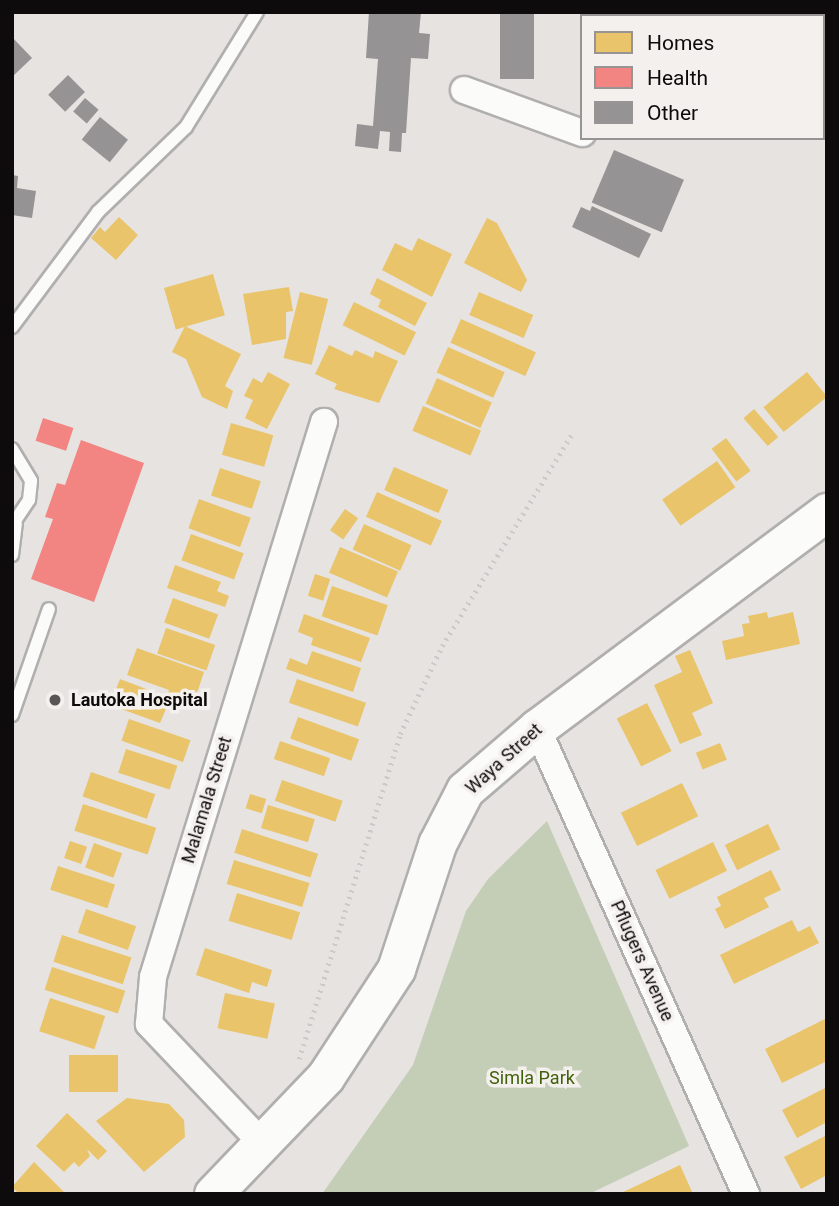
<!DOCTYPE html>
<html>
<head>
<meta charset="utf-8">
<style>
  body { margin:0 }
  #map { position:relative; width:839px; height:1206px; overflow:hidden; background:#e6e3e1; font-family:Roboto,sans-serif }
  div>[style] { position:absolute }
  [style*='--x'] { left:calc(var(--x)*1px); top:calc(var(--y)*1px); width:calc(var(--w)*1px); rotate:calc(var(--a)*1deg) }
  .green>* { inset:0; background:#c4ceb7 }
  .homes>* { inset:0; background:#e9c46a; transform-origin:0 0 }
  .health>* { inset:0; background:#f28482; transform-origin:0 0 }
  .building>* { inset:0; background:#959393; transform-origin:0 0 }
  .path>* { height:4.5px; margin-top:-2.25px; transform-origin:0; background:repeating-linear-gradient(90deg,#cacac9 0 2px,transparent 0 7px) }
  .roads { filter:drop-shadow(2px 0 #b1afae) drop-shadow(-2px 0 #b1afae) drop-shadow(0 2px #b1afae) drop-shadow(0 -2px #b1afae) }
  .service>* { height:12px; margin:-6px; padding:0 6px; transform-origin:6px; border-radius:6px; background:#fbfbfa }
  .minor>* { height:26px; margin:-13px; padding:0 13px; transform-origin:13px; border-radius:13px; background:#fbfbfa }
  .secondary>* { height:37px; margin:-18.5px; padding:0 18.5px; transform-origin:18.5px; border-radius:18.5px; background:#fbfbfa }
  .dots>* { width:19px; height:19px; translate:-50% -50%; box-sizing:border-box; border:4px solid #f4f0ee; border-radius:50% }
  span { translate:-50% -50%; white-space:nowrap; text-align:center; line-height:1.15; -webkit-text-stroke:7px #f4f0ee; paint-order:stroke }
  .poi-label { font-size:18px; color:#0d0b0b; font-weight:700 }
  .left { translate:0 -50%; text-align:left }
  .street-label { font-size:18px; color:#0d0b0b }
  .park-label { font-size:18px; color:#3f620a }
  .frame { position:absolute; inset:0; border:14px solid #0d0b0b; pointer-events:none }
  .legend { position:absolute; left:580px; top:14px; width:245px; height:126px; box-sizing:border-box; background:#f4f0ee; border:2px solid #989493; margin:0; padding:9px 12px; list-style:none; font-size:21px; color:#0d0b0b }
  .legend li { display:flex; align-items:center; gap:14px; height:35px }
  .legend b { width:35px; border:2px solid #989493 }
</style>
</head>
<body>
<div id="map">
  <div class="green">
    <div style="clip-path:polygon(547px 821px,689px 1146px,589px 1194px,322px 1194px,413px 1065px,466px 911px,488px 879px)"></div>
  </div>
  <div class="homes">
    <div style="clip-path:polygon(119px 217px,138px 235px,116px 260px,91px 238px,100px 227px,105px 232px)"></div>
    <div style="clip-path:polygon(487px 218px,497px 223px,527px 280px,521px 292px,464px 263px)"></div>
    <div style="clip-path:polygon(418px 238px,452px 254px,432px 297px,382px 270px,395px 243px,412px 251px)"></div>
    <div style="left:213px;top:274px;width:43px;height:51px;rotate:74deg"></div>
    <div style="clip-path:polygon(377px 278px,427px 303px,415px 326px,378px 307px,381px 300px,370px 294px)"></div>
    <div style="clip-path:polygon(289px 287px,293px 311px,286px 312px,286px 339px,252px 345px,243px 294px)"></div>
    <div style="left:300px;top:292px;width:29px;height:68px;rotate:14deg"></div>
    <div style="left:479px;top:292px;width:59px;height:25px;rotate:23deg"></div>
    <div style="left:354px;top:302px;width:69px;height:26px;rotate:26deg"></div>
    <div style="left:461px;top:319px;width:82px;height:26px;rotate:24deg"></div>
    <div style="clip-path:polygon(185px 326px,241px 354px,225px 386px,233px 391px,227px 409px,202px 397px,186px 359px,172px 352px)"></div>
    <div style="clip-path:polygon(329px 345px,352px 356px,355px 350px,373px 358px,375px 351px,398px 361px,379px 403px,334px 389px,337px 384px,315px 374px)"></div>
    <div style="left:448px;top:347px;width:62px;height:28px;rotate:24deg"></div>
    <div style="clip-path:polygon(268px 372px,290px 384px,267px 429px,245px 418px,253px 400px,244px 396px,253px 378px,262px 383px)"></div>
    <div style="left:807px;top:372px;width:32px;height:56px;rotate:51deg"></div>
    <div style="left:437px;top:378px;width:60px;height:28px;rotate:24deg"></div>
    <div style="left:423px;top:406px;width:63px;height:27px;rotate:23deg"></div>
    <div style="left:754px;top:409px;width:37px;height:14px;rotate:49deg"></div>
    <div style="left:231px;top:423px;width:44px;height:33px;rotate:16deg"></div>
    <div style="left:726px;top:438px;width:41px;height:18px;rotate:53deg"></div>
    <div style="left:717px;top:461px;width:32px;height:67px;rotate:55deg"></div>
    <div style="left:394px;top:467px;width:59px;height:25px;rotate:23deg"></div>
    <div style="left:220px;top:468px;width:43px;height:29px;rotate:18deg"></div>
    <div style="left:377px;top:492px;width:71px;height:27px;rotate:24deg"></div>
    <div style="left:199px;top:499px;width:55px;height:31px;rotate:20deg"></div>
    <div style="left:345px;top:509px;width:16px;height:26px;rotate:35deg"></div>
    <div style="left:364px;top:524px;width:52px;height:28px;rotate:24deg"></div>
    <div style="left:191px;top:534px;width:56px;height:28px;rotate:20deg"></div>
    <div style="left:340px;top:547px;width:63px;height:28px;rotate:23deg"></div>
    <div style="clip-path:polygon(175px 565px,221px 582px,217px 591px,229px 596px,225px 607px,167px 588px)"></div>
    <div style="left:315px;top:574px;width:16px;height:23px;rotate:18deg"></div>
    <div style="left:332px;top:586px;width:59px;height:32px;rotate:19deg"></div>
    <div style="left:173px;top:598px;width:48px;height:26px;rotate:20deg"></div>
    <div style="clip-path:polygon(767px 612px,768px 618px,793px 612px,800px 644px,726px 660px,722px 641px,744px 636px,742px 624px,750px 623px,748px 616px)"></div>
    <div style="clip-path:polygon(304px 614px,370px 638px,361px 662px,311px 645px,313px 638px,298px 632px)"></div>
    <div style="left:166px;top:628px;width:52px;height:27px;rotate:19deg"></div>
    <div style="clip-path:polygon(137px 648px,204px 672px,195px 699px,188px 697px,183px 709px,168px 704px,160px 723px,110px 705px,120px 679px,167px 697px,169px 690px,127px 675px)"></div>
    <div style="clip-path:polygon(690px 650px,713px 703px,692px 713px,702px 735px,680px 744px,654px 685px,682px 672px,675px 656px)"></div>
    <div style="clip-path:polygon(312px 651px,361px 668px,353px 692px,286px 669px,290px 658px,307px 665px)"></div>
    <div style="left:297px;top:679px;width:73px;height:25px;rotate:19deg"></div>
    <div style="left:647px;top:703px;width:54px;height:34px;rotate:63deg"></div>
    <div style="left:298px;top:717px;width:65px;height:23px;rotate:20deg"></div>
    <div style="left:129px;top:719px;width:65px;height:23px;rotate:19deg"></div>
    <div style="left:280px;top:741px;width:53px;height:19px;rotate:19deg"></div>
    <div style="left:720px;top:743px;width:18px;height:26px;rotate:68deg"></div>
    <div style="left:126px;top:749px;width:54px;height:25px;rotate:18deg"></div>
    <div style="left:91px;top:772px;width:68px;height:26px;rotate:19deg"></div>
    <div style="left:282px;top:780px;width:64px;height:22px;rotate:19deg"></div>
    <div style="left:682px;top:783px;width:37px;height:68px;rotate:64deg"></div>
    <div style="left:250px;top:794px;width:17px;height:15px;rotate:17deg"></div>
    <div style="left:83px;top:804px;width:77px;height:28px;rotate:18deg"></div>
    <div style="left:268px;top:805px;width:49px;height:24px;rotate:17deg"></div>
    <div style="left:768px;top:824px;width:28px;height:48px;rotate:64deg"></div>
    <div style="left:242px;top:829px;width:80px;height:25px;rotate:18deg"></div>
    <div style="left:70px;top:841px;width:18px;height:18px;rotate:19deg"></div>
    <div style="left:713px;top:842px;width:32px;height:64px;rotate:64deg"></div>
    <div style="left:94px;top:843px;width:30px;height:26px;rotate:20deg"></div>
    <div style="left:234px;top:860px;width:79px;height:25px;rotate:17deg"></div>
    <div style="left:58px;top:866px;width:60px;height:25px;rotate:18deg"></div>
    <div style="clip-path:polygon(771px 870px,781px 890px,764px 898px,769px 907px,725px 929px,715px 909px,721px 906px,717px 897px)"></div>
    <div style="left:237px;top:893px;width:66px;height:29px;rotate:17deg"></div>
    <div style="left:86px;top:909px;width:53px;height:25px;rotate:19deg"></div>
    <div style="clip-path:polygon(792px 920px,798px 932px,810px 926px,819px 943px,734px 984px,720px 955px)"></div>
    <div style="left:62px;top:935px;width:73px;height:28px;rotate:18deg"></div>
    <div style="clip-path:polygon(205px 948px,272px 970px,267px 987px,252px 982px,249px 993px,196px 975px)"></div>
    <div style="left:52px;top:967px;width:77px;height:24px;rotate:18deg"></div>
    <div style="left:225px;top:993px;width:51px;height:36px;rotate:12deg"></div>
    <div style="left:50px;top:998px;width:58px;height:35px;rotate:18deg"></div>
    <div style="clip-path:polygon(827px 1018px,827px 1061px,782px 1083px,765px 1049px)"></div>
    <div style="left:69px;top:1055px;width:49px;height:37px"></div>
    <div style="clip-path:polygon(827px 1087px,827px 1122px,797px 1138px,782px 1110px)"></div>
    <div style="clip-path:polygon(127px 1098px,169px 1104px,184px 1120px,185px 1137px,144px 1172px,96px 1121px)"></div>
    <div style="clip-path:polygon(67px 1113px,107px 1151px,98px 1160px,87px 1149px,90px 1156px,79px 1167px,74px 1162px,64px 1172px,36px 1146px)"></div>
    <div style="clip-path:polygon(827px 1135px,827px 1175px,801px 1189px,784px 1157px)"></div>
    <div style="clip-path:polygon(34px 1162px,66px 1194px,19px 1194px,12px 1187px)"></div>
    <div style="clip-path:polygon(680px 1165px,693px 1194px,619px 1194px)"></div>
  </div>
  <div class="health">
    <div style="left:43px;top:418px;width:32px;height:24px;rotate:18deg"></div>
    <div style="clip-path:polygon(81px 440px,144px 463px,94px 602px,31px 579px,53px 519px,45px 517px,57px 483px,65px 485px)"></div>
  </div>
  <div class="building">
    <div style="clip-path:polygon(369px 12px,421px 12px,419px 33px,430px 34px,428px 59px,411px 58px,406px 133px,402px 133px,401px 152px,389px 151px,390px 132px,380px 131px,378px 149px,355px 146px,357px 124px,373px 126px,378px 59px,366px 58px)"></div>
    <div style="left:500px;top:12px;width:34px;height:67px"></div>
    <div style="left:594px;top:12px;width:35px;height:4px"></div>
    <div style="clip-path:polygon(12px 37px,32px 58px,12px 77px)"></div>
    <div style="left:68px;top:75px;width:24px;height:28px;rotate:45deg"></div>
    <div style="left:85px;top:98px;width:18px;height:18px;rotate:41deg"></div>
    <div style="left:100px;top:117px;width:36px;height:29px;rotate:39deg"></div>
    <div style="left:614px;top:150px;width:76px;height:57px;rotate:23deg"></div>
    <div style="clip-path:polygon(12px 175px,18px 176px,17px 188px,36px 191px,32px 218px,12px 215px)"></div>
    <div style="clip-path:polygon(592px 206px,651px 234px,639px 258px,572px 227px,581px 207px,590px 211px)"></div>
  </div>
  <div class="path">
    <div style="--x:299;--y:1059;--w:340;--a:-72.7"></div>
    <div style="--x:400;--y:734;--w:98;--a:-64.5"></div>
    <div style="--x:442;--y:646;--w:251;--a:-58.5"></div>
  </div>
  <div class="roads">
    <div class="service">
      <div style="--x:12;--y:327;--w:144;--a:-53.2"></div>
      <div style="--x:98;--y:212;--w:122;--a:-44"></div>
      <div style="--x:186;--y:127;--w:135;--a:-58.3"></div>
      <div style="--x:12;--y:449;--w:37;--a:59"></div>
      <div style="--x:31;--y:481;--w:19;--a:96"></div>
      <div style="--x:29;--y:500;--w:30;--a:124"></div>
      <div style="--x:12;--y:555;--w:31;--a:-83"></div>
      <div style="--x:12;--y:715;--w:112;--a:-70.8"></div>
    </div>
    <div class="minor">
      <div style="--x:675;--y:16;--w:4;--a:-90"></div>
      <div style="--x:464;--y:90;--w:126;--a:20"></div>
      <div style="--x:537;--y:728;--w:511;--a:65.84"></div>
      <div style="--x:261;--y:1142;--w:163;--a:-133.5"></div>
      <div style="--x:149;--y:1024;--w:47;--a:-85.1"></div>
      <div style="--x:153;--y:977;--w:581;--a:-72.88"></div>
    </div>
    <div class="secondary">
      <div style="--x:213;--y:1194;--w:163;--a:-46.2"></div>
      <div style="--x:326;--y:1076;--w:128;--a:-56.8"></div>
      <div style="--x:396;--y:969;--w:132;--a:-71.8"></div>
      <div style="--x:437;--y:844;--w:61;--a:-62.6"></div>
      <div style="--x:465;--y:790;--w:95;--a:-40.7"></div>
      <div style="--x:537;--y:728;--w:362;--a:-36.7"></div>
    </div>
  </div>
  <div class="dots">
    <div style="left:55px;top:700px;background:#595756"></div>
  </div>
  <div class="poi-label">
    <span class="left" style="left:71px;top:700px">Lautoka Hospital</span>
  </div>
  <div class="street-label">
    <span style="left:504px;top:759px;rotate:-42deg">Waya Street</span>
    <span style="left:207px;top:800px;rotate:-73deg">Malamala Street</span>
    <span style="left:642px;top:961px;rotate:66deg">Pflugers Avenue</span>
  </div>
  <div class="park-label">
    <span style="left:532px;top:1078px">Simla Park</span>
  </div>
  <div class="frame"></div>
  <ul class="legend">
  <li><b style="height:19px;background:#e9c46a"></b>Homes</li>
  <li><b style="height:19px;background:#f28482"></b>Health</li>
  <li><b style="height:19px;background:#959393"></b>Other</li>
  </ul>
</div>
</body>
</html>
